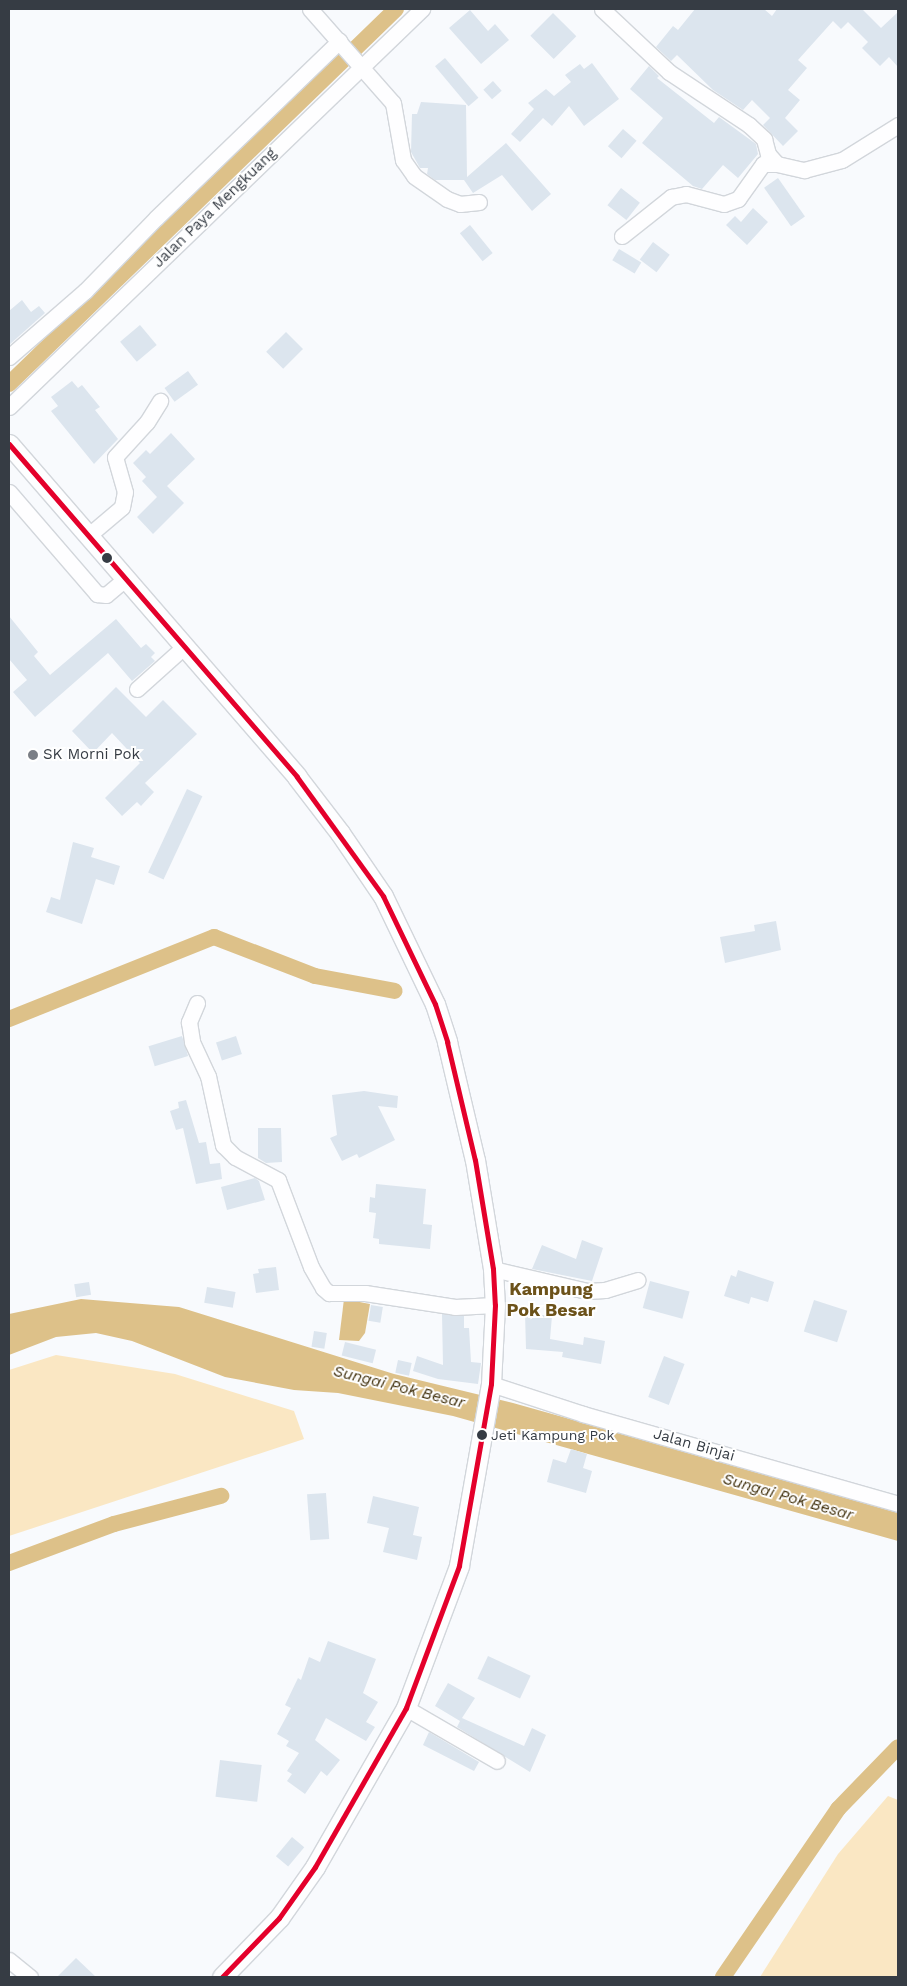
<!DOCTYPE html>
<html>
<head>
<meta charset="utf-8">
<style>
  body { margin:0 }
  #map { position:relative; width:907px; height:1986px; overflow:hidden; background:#f8fafd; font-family:"Work Sans",sans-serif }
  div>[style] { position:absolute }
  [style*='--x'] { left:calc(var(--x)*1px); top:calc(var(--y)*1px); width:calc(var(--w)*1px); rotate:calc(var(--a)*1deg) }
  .green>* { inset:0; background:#fae7c3 }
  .water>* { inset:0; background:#ddc189 }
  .canal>* { height:16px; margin:-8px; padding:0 8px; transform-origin:8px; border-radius:8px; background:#ddc189 }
  .building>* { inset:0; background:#dce5ee; transform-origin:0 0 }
  .roads { filter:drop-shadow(1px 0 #d2d6db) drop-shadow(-1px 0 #d2d6db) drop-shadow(0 1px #d2d6db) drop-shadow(0 -1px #d2d6db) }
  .minor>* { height:15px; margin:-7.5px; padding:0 7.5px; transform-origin:7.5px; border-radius:7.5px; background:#fefeff }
  .major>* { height:19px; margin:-9.5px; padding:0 9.5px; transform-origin:9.5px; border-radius:9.5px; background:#fefeff }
  .bus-1>* { height:5px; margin:-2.5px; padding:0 2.5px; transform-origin:2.5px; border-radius:2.5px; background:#e4002b }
  .dots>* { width:14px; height:14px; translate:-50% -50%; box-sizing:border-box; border:2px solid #fff; border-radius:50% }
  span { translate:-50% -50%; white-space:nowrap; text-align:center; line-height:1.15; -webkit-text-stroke:4px #fff; paint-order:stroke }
  .bus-label { font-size:14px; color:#363c44 }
  .left { translate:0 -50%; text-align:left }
  .street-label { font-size:15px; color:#363c44 }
  .poi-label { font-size:15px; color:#363c44 }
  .water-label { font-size:16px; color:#42310d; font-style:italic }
  .quarter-label { font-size:18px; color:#6c521a; font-weight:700 }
  .frame { position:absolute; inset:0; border:10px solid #363c44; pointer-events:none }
</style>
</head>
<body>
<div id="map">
  <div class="green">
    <div style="clip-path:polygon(56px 1355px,175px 1374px,294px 1411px,304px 1439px,9px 1536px,9px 1370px)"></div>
    <div style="clip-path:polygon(888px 1796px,898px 1800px,898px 1977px,760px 1977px,838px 1854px)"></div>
  </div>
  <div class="water">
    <div style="clip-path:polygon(81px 1299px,179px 1307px,394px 1374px,513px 1403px,898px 1511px,898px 1541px,453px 1416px,338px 1393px,294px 1390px,225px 1377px,132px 1341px,96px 1333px,56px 1337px,9px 1355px,9px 1314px)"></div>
    <div style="clip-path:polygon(344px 1299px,370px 1304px,365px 1333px,359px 1341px,339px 1340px)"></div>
  </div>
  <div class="canal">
    <div style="--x:9;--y:384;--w:539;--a:-44.1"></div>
    <div style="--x:9;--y:1019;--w:221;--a:-21.8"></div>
    <div style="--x:214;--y:937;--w:108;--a:21.1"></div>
    <div style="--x:315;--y:976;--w:81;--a:10.6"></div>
    <div style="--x:9;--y:1563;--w:112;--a:-20.4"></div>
    <div style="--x:114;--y:1524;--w:111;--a:-14.7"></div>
    <div style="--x:723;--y:1977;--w:204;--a:-55.6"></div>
    <div style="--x:838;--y:1809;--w:86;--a:-45.9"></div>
  </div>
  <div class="building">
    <div style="clip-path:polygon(695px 9px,764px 9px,772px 16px,777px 9px,862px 9px,881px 28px,898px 12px,898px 67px,889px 57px,880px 66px,862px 48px,868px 42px,848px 22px,841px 29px,833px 21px,798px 60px,807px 68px,788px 90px,800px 100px,785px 118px,798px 131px,783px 146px,763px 125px,770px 118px,752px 100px,743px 110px,713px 90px,677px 55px,671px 61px,656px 47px,673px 26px,678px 30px)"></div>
    <div style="clip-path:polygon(470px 10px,488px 31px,495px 24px,509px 40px,481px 64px,449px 28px)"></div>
    <div style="left:553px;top:13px;width:33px;height:32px;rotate:45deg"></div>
    <div style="left:445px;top:58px;width:52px;height:13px;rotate:50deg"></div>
    <div style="clip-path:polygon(592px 63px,619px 99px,584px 126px,569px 106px,552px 126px,543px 118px,520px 142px,511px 134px,534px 109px,528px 103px,546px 89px,554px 96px,571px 82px,565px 75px,580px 64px,584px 69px)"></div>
    <div style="clip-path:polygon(649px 66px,659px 76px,657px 78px,714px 123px,719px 117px,756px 144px,758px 154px,738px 178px,723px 165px,702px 189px,693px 186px,642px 143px,663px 118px,630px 89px)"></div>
    <div style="left:493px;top:81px;width:13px;height:13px;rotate:48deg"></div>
    <div style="clip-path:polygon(421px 102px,466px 105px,467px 177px,506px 143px,551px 194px,532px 211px,502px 175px,473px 193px,464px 180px,435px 180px,427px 174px,428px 168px,420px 168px,411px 152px,412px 114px,417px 114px)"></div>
    <div style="left:623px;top:129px;width:18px;height:23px;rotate:41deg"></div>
    <div style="left:778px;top:178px;width:47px;height:17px;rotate:55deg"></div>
    <div style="left:621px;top:188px;width:24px;height:22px;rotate:38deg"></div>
    <div style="clip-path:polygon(753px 208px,768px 222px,747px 245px,726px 225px,735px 216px,741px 222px)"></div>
    <div style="left:470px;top:225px;width:36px;height:13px;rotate:51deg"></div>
    <div style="left:653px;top:242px;width:21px;height:22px;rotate:37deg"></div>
    <div style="left:619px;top:249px;width:26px;height:13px;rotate:31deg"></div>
    <div style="clip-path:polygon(22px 300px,31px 312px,39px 306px,45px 313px,9px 345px,9px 311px)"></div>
    <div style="left:140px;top:325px;width:26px;height:26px;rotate:50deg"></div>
    <div style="left:286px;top:332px;width:24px;height:28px;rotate:45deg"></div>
    <div style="left:188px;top:371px;width:17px;height:29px;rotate:54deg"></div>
    <div style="clip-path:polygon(72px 381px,78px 388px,82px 385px,100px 407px,95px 410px,118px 439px,94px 464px,51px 411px,58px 406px,51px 397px)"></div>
    <div style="clip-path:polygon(171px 433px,195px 459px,167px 486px,184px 503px,153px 534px,137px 517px,157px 497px,142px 481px,146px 477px,133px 463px,146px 450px,150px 454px)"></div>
    <div style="clip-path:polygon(9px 616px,38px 652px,34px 656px,50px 675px,116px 619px,141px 648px,146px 644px,155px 653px,151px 657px,155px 661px,132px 681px,108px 653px,35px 717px,13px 692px,27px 680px,9px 659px)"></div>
    <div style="clip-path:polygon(116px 687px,146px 717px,163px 700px,197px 734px,145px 783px,154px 792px,141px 806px,137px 802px,122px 816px,105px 798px,140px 763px,112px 733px,93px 753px,72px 731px)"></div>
    <div style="left:187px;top:789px;width:17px;height:92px;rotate:25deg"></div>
    <div style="clip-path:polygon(73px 842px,94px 848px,91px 857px,120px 866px,114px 885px,96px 879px,82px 924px,46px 912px,51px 897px,60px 900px)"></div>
    <div style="clip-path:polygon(776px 921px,781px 950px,725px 963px,720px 937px,755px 931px,754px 925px)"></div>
    <div style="left:182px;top:1036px;width:21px;height:35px;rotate:73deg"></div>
    <div style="left:236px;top:1036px;width:19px;height:21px;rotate:72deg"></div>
    <div style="clip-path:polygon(364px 1091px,398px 1096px,397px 1108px,378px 1106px,395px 1140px,359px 1158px,357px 1154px,342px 1161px,330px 1138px,337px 1135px,332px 1095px)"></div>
    <div style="clip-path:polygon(186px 1100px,199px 1143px,206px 1142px,210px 1164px,220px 1163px,222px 1179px,196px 1184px,183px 1128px,176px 1130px,170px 1111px,179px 1108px,178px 1102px)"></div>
    <div style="clip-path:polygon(258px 1128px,281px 1128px,282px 1162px,266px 1163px,258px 1158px)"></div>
    <div style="clip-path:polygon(255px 1178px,259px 1181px,265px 1200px,227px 1210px,221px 1187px)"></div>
    <div style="clip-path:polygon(376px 1184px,426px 1189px,423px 1224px,432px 1225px,430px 1249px,379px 1244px,379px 1239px,373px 1238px,376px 1213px,369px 1212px,370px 1197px,375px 1198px)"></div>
    <div style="clip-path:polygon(582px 1240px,603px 1248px,592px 1281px,532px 1269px,542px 1245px,576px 1259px)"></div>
    <div style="clip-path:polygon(276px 1267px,279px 1290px,256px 1293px,253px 1274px,259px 1273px,258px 1269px)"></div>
    <div style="clip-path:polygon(738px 1270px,774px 1282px,768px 1302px,751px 1297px,749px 1304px,724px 1296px,731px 1275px,736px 1277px)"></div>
    <div style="left:650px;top:1281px;width:41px;height:28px;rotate:15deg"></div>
    <div style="left:89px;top:1282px;width:13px;height:15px;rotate:81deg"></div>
    <div style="left:207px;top:1287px;width:29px;height:16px;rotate:10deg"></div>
    <div style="left:814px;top:1300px;width:35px;height:33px;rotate:18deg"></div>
    <div style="left:371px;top:1305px;width:12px;height:16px;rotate:9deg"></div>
    <div style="clip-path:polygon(525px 1313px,552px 1316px,550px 1339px,583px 1345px,584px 1337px,605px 1341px,601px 1364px,562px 1357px,563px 1352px,526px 1349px)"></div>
    <div style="clip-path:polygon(442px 1314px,464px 1316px,464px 1328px,469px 1328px,471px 1362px,481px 1363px,478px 1384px,438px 1379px,413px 1371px,417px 1356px,443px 1365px)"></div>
    <div style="left:314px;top:1331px;width:13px;height:16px;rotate:9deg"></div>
    <div style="left:345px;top:1342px;width:32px;height:14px;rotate:14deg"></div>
    <div style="left:664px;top:1356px;width:22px;height:44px;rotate:21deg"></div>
    <div style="left:398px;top:1360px;width:14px;height:13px;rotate:12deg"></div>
    <div style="clip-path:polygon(571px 1449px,587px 1454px,583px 1468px,592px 1471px,586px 1493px,547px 1482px,553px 1459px,566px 1463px)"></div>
    <div style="left:326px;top:1493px;width:46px;height:19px;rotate:86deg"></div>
    <div style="clip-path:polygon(373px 1496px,419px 1507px,413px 1535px,422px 1537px,417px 1560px,383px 1552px,389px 1528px,367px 1523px)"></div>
    <div style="clip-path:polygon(328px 1641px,376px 1659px,363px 1693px,378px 1702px,366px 1722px,375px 1727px,366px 1741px,326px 1718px,315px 1740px,340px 1760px,327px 1776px,321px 1771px,305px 1794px,287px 1781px,292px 1774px,287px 1771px,299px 1753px,286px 1746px,289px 1741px,277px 1734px,291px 1708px,285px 1705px,298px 1678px,301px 1680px,309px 1657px,320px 1662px)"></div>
    <div style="left:488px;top:1656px;width:47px;height:25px;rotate:25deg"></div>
    <div style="clip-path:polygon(448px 1683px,475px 1698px,462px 1718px,524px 1746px,532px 1728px,546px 1735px,530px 1772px,457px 1727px,460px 1721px,435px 1706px)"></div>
    <div style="clip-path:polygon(429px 1732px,479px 1762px,474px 1771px,423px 1745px)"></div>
    <div style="left:220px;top:1760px;width:42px;height:37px;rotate:7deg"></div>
    <div style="left:292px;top:1837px;width:16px;height:25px;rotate:40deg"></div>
    <div style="clip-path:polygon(76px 1958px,96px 1977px,57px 1977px)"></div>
  </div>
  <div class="roads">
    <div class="minor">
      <div style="--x:310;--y:9;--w:125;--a:48.6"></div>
      <div style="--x:393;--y:103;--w:58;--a:80"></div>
      <div style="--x:403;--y:160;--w:19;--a:55"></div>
      <div style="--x:414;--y:176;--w:40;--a:34.9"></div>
      <div style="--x:447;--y:199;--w:14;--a:21"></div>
      <div style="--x:460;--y:204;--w:19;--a:-6"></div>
      <div style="--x:602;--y:9;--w:92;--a:43.2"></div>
      <div style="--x:669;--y:72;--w:96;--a:33.5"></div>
      <div style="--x:749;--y:125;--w:21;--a:43"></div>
      <div style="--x:764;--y:139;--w:16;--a:75"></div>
      <div style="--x:768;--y:154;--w:13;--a:48"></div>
      <div style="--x:777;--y:164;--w:28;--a:13"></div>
      <div style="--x:804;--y:170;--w:39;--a:-15"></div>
      <div style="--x:842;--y:160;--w:66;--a:-32"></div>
      <div style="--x:622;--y:236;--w:63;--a:-38.5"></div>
      <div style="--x:671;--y:197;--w:15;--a:-11"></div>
      <div style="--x:686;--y:194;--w:39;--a:15"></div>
      <div style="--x:724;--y:204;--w:15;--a:-20"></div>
      <div style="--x:738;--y:199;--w:43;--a:-54.5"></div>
      <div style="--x:763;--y:164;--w:14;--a:0"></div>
      <div style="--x:9;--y:357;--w:101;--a:-41"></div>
      <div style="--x:85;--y:291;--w:102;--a:-45.8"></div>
      <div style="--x:156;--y:218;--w:255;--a:-44"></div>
      <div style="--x:9;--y:407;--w:574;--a:-43.94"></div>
      <div style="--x:9;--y:492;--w:135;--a:49.2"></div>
      <div style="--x:97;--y:594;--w:9;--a:6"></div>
      <div style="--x:106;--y:595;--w:26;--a:-40"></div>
      <div style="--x:89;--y:535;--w:43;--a:-40.3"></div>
      <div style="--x:122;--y:507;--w:15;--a:-79"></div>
      <div style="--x:125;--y:492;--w:36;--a:-106"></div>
      <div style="--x:115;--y:457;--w:47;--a:-47.6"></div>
      <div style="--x:147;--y:422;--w:25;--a:-58"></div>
      <div style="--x:137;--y:689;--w:64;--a:-41.9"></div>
      <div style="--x:197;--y:1003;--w:21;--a:113"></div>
      <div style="--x:189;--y:1022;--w:20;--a:81"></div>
      <div style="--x:192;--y:1042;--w:38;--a:65"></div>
      <div style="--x:208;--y:1076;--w:71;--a:77.7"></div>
      <div style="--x:223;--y:1145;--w:17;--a:45"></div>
      <div style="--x:235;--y:1157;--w:49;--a:28.1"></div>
      <div style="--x:278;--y:1180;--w:93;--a:69.2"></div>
      <div style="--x:311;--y:1267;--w:24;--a:60"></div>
      <div style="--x:323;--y:1288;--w:8;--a:40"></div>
      <div style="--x:329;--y:1293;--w:36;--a:0"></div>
      <div style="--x:365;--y:1293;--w:91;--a:8.8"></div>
      <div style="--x:455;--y:1307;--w:40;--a:-2.9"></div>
      <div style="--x:493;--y:1269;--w:97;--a:13.2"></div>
      <div style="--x:587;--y:1291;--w:18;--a:-3"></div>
      <div style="--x:605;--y:1290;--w:34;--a:-17"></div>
      <div style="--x:491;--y:1384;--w:97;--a:18.1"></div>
      <div style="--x:583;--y:1414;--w:328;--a:15.9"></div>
      <div style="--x:406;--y:1708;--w:105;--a:30.2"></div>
      <div style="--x:9;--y:1960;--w:27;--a:39"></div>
    </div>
    <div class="major">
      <div style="--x:9;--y:444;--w:440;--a:49.1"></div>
      <div style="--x:297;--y:777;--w:71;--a:52.5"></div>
      <div style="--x:340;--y:833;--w:76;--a:55.7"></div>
      <div style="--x:383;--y:896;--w:120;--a:64.3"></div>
      <div style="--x:435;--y:1004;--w:40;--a:72"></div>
      <div style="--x:447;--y:1042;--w:121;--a:76.7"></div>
      <div style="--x:475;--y:1160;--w:110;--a:80.6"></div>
      <div style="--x:493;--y:1269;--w:36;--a:87"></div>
      <div style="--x:495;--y:1305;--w:79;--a:92.9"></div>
      <div style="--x:491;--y:1384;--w:185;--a:100"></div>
      <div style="--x:459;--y:1566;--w:152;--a:110.5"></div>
      <div style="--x:406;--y:1708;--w:183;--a:119.8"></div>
      <div style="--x:315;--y:1867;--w:62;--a:125.2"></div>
      <div style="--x:279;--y:1918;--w:82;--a:134"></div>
    </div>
  </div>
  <div class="bus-1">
    <div style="--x:9;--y:444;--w:440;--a:49.1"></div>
    <div style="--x:297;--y:777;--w:147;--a:54.1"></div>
    <div style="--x:383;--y:896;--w:120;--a:64.3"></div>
    <div style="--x:435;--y:1004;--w:40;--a:72"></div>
    <div style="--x:447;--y:1042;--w:121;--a:76.7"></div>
    <div style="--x:475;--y:1160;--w:110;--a:80.6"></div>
    <div style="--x:493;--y:1269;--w:36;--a:87"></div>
    <div style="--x:495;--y:1305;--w:79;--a:92.9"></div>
    <div style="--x:491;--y:1384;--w:185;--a:100"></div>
    <div style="--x:459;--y:1566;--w:152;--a:110.5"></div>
    <div style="--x:406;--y:1708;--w:183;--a:119.8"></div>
    <div style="--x:315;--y:1867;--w:62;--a:125.2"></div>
    <div style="--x:279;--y:1918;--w:82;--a:134"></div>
  </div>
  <div class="dots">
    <div style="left:107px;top:558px;background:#363c44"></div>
    <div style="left:33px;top:755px;background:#7a7e85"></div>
    <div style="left:482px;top:1435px;background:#363c44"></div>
  </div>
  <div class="bus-label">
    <span class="left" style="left:491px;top:1435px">Jeti Kampung Pok</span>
  </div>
  <div class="street-label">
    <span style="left:215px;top:208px;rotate:-44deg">Jalan Paya Mengkuang</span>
    <span style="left:694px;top:1445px;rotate:16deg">Jalan Binjai</span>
  </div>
  <div class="poi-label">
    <span class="left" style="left:43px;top:755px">SK Morni Pok</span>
  </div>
  <div class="water-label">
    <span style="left:399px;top:1387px;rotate:14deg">Sungai Pok Besar</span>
    <span style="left:788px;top:1497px;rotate:16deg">Sungai Pok Besar</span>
  </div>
  <div class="quarter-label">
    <span style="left:551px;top:1300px">Kampung<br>Pok Besar</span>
  </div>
  <div class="frame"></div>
</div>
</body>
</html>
